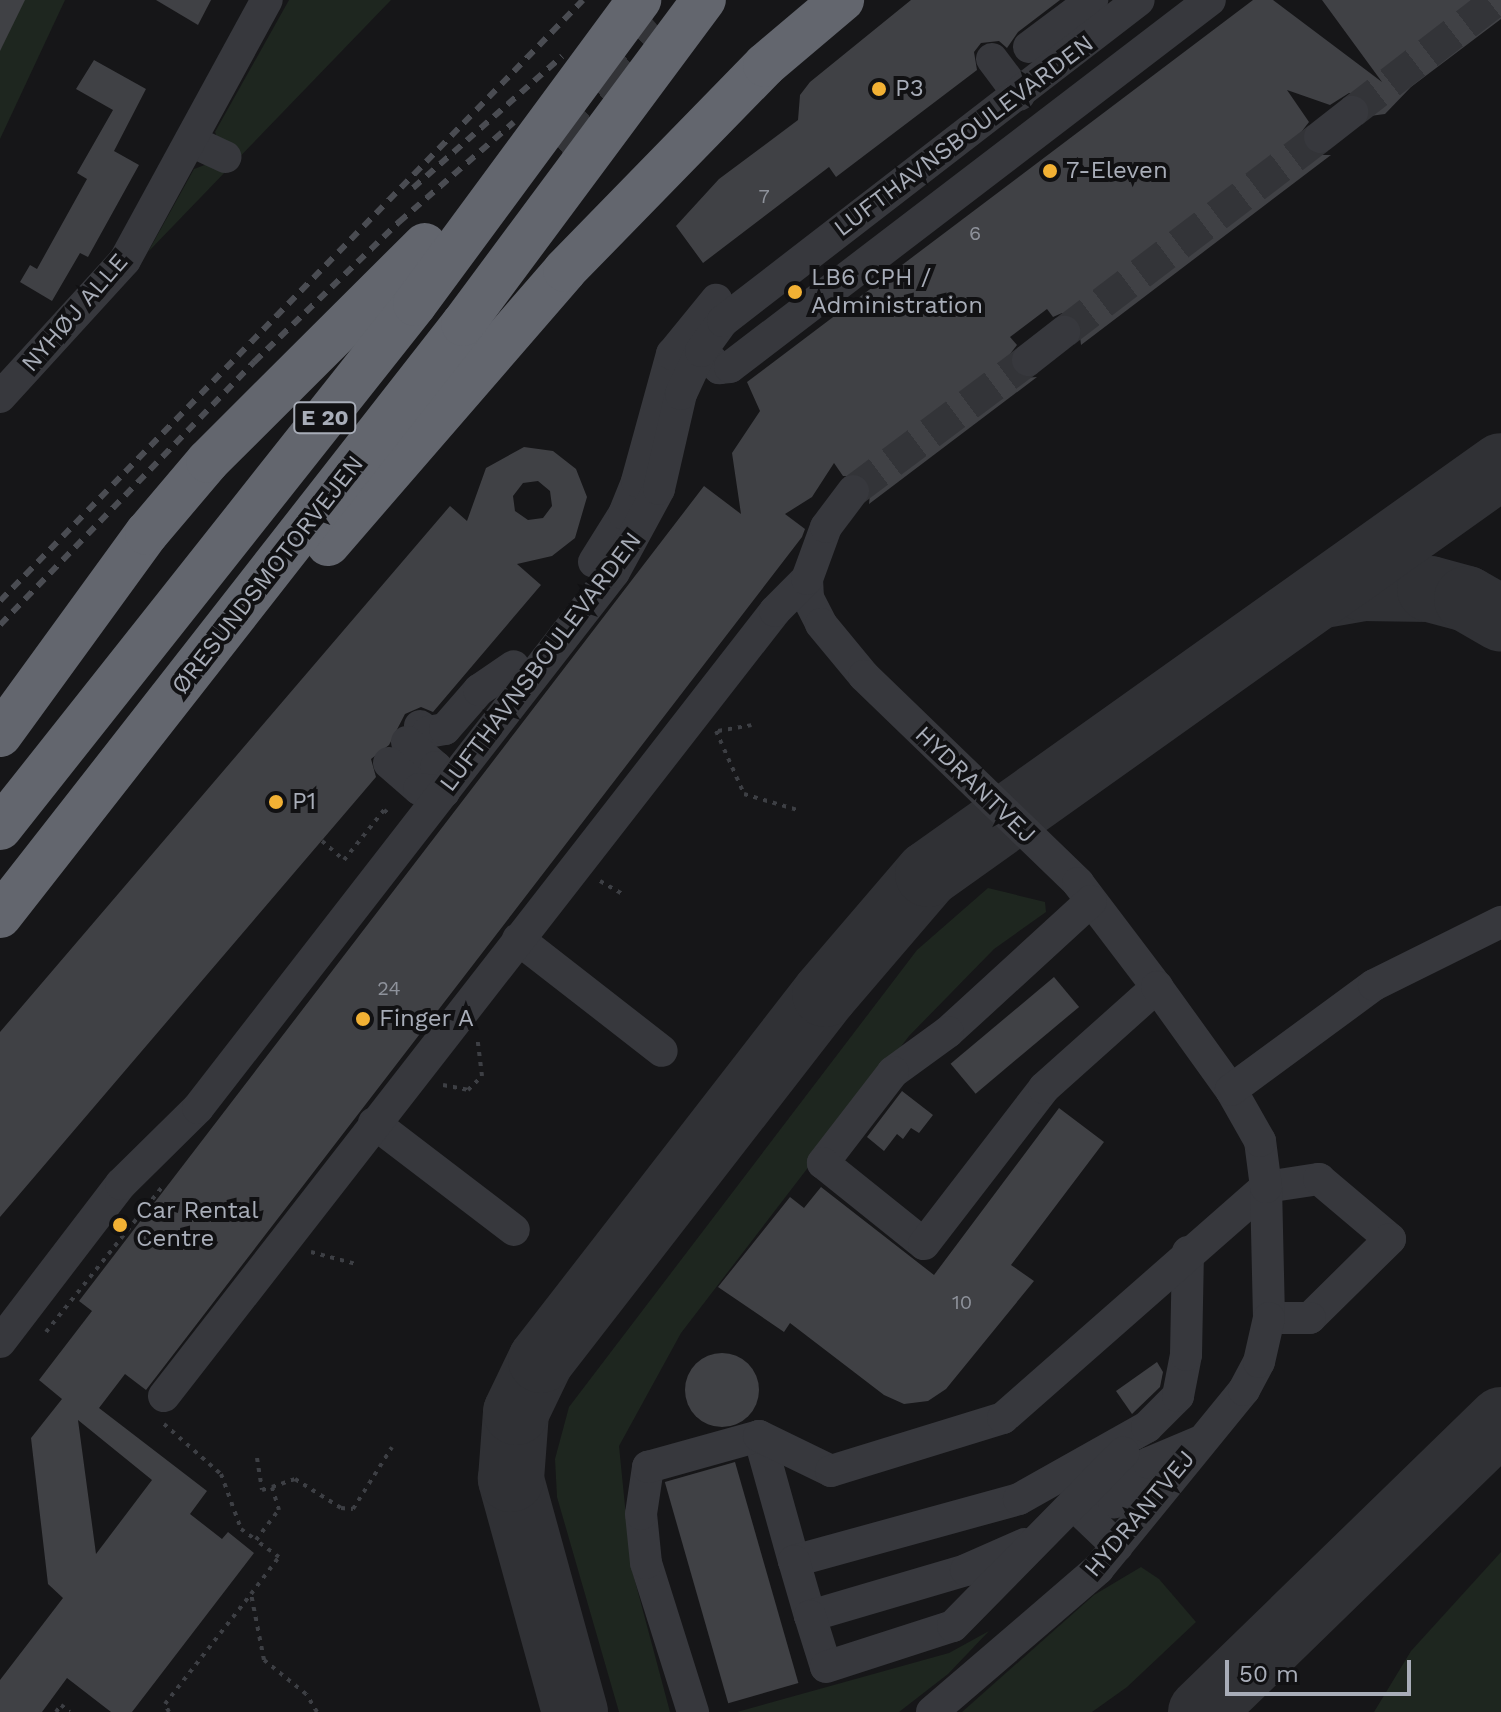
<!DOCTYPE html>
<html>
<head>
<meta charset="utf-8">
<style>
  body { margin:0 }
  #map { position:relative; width:1501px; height:1712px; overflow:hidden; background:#161618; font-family:"Work Sans",sans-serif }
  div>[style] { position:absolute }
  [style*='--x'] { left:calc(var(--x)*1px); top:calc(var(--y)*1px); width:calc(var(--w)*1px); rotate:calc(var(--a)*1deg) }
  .green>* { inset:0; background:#1e261f }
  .taxiway>* { height:66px; margin:-33px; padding:0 33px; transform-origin:33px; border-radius:33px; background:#303135 }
  .building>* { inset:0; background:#404145; transform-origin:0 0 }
  .round { border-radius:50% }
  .minor-tunnel>* { height:32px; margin-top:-16px; transform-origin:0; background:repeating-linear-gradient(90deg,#333438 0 32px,transparent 0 48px) }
  .highway-tunnel>* { height:44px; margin-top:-22px; transform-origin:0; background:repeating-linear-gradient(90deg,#333438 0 44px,transparent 0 66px) }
  .path>* { height:4px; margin-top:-2px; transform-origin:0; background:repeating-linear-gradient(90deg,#3d3f44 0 4px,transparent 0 10px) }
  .minor>* { height:32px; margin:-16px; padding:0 16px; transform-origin:16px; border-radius:16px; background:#37383d }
  .highway>* { height:44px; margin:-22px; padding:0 22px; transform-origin:22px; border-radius:22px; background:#63666e }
  .rail>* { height:6px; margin-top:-3px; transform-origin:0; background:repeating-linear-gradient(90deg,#4a4c52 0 10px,transparent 0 18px) }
  .dots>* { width:22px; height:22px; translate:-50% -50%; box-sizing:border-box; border:4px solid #111113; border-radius:50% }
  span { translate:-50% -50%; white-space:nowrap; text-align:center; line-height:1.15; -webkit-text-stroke:8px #111113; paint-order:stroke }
  .number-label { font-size:20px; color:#8e929b }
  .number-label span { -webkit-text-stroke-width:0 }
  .shield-label span { padding:2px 6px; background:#111113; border:2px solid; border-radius:6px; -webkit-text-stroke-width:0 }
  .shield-label { font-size:22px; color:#a8adb8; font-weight:700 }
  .poi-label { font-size:24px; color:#a8adb8 }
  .left { translate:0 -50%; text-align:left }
  .street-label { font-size:24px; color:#a8adb8 }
  .scale { position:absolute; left:1225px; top:1660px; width:186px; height:36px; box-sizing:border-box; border:4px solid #a8adb8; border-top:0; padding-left:10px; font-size:24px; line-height:28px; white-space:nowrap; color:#a8adb8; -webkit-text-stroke:6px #111113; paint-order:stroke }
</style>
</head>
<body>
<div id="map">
  <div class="green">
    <div style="clip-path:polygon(0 0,65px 0,0 139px)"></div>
    <div style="clip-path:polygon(289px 0,391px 0,148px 252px,194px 169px,210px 163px,220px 145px,215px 132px)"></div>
    <div style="clip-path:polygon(988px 888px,1045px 902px,1046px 912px,994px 949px,909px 1036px,681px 1333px,619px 1446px,631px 1566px,670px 1712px,619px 1712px,557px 1497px,555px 1459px,569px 1407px,917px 950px)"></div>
    <div style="clip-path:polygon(1501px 1552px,1501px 1712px,1374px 1712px,1411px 1651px)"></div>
    <div style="clip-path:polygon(1141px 1567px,1159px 1579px,1196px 1622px,1127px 1687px,1092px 1712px,962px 1712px,1094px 1595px)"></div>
    <div style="clip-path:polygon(989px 1631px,948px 1674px,899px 1712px,737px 1712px,949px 1653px)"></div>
  </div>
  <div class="taxiway">
    <div style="--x:1324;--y:595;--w:39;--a:-10"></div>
    <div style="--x:1362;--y:588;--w:68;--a:0.8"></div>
    <div style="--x:1430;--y:589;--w:38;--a:15"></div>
    <div style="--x:1467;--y:599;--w:39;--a:30"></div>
    <div style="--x:575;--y:1712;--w:242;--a:-105.4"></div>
    <div style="--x:511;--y:1479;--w:67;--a:-85.7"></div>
    <div style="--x:516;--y:1412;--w:58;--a:-64.3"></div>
    <div style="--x:541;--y:1360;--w:463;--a:-52.2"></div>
    <div style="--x:825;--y:994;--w:158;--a:-49.4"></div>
    <div style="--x:928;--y:874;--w:703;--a:-35.45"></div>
    <div style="--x:1201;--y:1712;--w:419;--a:-44.2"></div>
  </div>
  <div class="building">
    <div style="clip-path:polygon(0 0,25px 0,0 51px)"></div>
    <div style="clip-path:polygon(156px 0,211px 0,198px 25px)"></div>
    <div style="clip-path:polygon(911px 0,1060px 0,1018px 32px,1007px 48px,999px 41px,981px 43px,974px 52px,977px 70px,836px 177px,829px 167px,703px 263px,676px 226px,719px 179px,798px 120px,800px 95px,810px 82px)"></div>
    <div style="clip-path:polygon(evenodd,1253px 0,1273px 0,1382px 82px,1322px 0,1501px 0,1501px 19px,1411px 87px,1385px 114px,1370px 116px,1367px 101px,1358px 94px,1349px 93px,1330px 105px,1287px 90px,1309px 122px,1302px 131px,1305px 148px,1314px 155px,1331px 155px,1081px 345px,1078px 320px,1062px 313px,1053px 317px,1047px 309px,1010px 337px,1017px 345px,1010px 354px,1013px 371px,1022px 378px,1037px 377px,869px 504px,871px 484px,865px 476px,843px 476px,834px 463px,812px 497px,785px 514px,805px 529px,802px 537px,146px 1390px,125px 1374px,99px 1408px,207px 1491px,190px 1514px,222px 1539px,228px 1532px,254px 1553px,132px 1712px,111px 1712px,67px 1678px,42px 1712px,0 1712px,0 1680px,63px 1598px,48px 1584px,31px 1438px,62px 1399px,39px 1380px,92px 1311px,79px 1301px,704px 486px,741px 514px,732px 453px,760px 411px,747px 382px,1253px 0,78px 1420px,152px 1480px,96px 1554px,78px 1420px)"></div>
    <div style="clip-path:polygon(94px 60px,146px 89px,114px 151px,139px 165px,88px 257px,80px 253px,52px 301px,20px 282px,30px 265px,37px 269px,87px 179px,77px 173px,113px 110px,76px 89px)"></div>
    <div style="clip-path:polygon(evenodd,524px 447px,553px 451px,576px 469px,587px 497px,575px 538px,552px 556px,517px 564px,541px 585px,433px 712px,421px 707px,405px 714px,389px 745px,371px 759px,376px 777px,0 1217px,0 1032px,450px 506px,467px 521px,486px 468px,524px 447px,538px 481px,550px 491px,552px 506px,543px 518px,528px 520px,515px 511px,513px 496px,523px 483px,538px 481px)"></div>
    <div style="left:1054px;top:977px;width:39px;height:135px;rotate:50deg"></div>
    <div style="clip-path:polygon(902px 1091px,933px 1115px,919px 1133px,911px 1128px,903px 1139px,897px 1134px,884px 1151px,867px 1137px)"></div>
    <div style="clip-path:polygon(1059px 1108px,1104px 1142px,1011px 1265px,1034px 1281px,946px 1389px,928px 1401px,904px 1404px,884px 1395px,790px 1323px,784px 1332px,718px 1287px,790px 1197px,804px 1208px,821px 1187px,934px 1275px)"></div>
    <div class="round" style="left:685px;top:1353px;width:74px;height:74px"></div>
    <div style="clip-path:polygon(1157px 1362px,1163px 1372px,1160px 1387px,1132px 1414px,1116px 1391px)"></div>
    <div style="left:735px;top:1462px;width:230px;height:73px;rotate:74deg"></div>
  </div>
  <div class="minor-tunnel">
    <div style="--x:1352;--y:112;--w:183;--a:-37.7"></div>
    <div style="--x:1064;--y:332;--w:322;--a:-37.3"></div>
    <div style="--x:853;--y:491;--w:219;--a:-36.8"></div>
  </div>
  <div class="highway-tunnel">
    <div style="--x:549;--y:137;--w:155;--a:-40.8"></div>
  </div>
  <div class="path">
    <div style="--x:716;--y:731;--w:69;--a:66"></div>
    <div style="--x:744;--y:794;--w:59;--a:16.6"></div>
    <div style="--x:718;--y:731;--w:34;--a:-10"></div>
    <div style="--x:322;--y:841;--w:29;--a:41"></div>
    <div style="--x:344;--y:860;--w:64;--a:-51.3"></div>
    <div style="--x:384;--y:810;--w:8;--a:40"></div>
    <div style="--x:600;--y:881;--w:28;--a:30"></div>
    <div style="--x:443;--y:1085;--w:25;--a:11"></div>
    <div style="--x:468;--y:1090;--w:20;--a:-45"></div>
    <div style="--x:482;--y:1076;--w:39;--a:-97"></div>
    <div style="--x:311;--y:1252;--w:47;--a:14.9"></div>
    <div style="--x:46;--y:1332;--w:187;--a:-51.3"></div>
    <div style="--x:164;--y:1424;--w:76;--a:41.3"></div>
    <div style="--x:221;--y:1474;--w:59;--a:70"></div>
    <div style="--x:241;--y:1529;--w:19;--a:36"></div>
    <div style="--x:257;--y:1458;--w:32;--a:81"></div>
    <div style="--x:262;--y:1490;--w:10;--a:-17"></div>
    <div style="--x:56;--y:1712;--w:9;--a:-54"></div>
    <div style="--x:61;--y:1705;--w:11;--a:38"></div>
    <div style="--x:169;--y:1712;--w:9;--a:-117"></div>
    <div style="--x:165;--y:1704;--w:140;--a:-52"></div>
    <div style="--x:317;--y:1712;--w:21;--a:-121"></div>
    <div style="--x:306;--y:1694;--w:54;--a:-141"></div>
    <div style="--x:264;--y:1660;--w:67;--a:-101.1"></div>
    <div style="--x:251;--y:1594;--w:46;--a:-52.9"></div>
    <div style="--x:279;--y:1557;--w:29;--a:-144"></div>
    <div style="--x:256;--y:1540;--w:38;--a:-53"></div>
    <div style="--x:279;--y:1510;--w:24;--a:-107"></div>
    <div style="--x:272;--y:1487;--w:24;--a:-19"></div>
    <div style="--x:295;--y:1479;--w:54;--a:32.2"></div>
    <div style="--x:341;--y:1508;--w:12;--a:5"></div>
    <div style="--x:353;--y:1509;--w:73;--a:-57.8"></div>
  </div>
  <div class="minor">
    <div style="--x:1029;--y:47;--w:79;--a:-36.7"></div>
    <div style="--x:992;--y:59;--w:45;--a:53.1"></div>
    <div style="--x:1320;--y:137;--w:41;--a:-38"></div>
    <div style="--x:191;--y:141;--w:38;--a:25"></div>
    <div style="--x:687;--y:337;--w:45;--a:44.1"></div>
    <div style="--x:719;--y:368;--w:11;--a:-5"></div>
    <div style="--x:730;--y:367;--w:604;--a:-37.4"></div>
    <div style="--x:1028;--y:360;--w:46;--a:-37.9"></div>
    <div style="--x:0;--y:397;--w:185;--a:-47.6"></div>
    <div style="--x:125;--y:260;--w:296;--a:-61.4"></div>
    <div style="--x:594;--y:562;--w:57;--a:-58"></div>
    <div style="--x:624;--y:514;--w:35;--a:-68"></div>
    <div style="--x:637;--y:481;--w:132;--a:-74.6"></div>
    <div style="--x:672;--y:354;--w:70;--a:-50.8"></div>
    <div style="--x:807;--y:579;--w:19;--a:87"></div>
    <div style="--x:808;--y:598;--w:29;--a:63"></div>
    <div style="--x:821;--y:624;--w:67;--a:50.4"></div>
    <div style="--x:864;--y:676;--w:298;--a:44"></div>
    <div style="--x:1078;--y:883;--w:131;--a:52.8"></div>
    <div style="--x:420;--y:726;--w:10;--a:37"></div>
    <div style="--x:428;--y:732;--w:17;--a:-10"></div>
    <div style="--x:445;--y:729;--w:52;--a:-48.9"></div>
    <div style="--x:479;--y:690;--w:42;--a:-34.4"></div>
    <div style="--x:407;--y:742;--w:38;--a:41"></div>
    <div style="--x:436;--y:767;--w:26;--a:72"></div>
    <div style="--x:389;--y:763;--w:40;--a:41"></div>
    <div style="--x:419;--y:789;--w:25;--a:7"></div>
    <div style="--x:1091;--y:901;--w:194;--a:137.5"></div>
    <div style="--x:948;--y:1032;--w:68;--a:144"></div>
    <div style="--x:893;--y:1072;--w:115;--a:127.6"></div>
    <div style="--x:823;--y:1163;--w:129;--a:38.7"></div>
    <div style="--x:924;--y:1244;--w:197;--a:-52.4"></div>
    <div style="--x:1044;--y:1088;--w:152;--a:-41.8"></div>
    <div style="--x:1157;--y:987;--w:127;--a:54.3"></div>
    <div style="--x:518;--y:939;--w:182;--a:37.9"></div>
    <div style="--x:374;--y:1123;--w:176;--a:37.4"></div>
    <div style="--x:0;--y:1342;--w:199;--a:-52.6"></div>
    <div style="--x:121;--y:1184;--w:108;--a:-44.6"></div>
    <div style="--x:198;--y:1108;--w:678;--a:-52.18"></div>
    <div style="--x:614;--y:572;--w:94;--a:-61.5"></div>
    <div style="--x:659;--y:489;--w:98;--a:-77"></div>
    <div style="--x:681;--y:394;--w:47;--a:-65.1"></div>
    <div style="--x:701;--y:351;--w:37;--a:-54"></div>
    <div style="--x:723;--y:321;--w:525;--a:-37.66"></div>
    <div style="--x:164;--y:1396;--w:995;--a:-52.1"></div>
    <div style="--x:775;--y:611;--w:45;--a:-45"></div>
    <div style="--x:807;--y:579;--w:55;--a:-69.9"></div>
    <div style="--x:826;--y:527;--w:45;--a:-53.1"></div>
    <div style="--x:759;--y:1436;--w:130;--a:74.4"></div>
    <div style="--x:794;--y:1561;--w:233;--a:-15.4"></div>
    <div style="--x:1019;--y:1499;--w:147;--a:-29.4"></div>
    <div style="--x:1147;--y:1427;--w:44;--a:-45"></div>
    <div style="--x:1178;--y:1396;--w:42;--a:-79"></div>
    <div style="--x:1186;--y:1355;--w:103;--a:-88.9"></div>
    <div style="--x:1094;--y:1483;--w:28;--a:44"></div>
    <div style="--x:1114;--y:1502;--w:52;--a:-48.1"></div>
    <div style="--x:1149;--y:1463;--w:54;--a:-22.8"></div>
    <div style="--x:1073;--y:1504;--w:61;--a:43.7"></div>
    <div style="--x:794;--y:1561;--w:57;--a:73.8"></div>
    <div style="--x:810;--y:1616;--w:163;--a:-16.4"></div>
    <div style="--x:966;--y:1570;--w:64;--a:-23.8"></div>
    <div style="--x:810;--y:1616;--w:53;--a:72.6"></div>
    <div style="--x:826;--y:1667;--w:133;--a:-17.9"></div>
    <div style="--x:953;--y:1626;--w:243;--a:-45.5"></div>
    <div style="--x:693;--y:1712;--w:156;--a:-107.5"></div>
    <div style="--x:646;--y:1563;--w:49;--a:-95.8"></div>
    <div style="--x:641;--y:1514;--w:48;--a:-81.5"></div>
    <div style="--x:648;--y:1467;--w:115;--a:-15.6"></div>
    <div style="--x:759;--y:1436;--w:80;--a:25.9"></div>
    <div style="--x:831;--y:1471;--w:180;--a:-17.1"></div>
    <div style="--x:1003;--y:1418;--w:350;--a:-41.3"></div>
    <div style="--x:1266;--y:1187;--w:54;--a:-8.6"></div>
    <div style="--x:1319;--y:1179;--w:93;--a:40.2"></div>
    <div style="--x:1390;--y:1239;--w:112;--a:135.4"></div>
    <div style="--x:1310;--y:1318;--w:41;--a:180"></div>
    <div style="--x:1269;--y:1318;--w:131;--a:-91.3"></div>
    <div style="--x:1266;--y:1187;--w:46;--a:-97.4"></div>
    <div style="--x:1260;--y:1141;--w:59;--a:-119.6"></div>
    <div style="--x:1231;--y:1090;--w:177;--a:-36.3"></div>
    <div style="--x:1374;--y:985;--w:142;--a:-26.4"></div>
    <div style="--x:932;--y:1712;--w:219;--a:-40.7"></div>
    <div style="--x:1098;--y:1569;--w:231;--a:-50.8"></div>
    <div style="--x:1244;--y:1390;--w:32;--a:-62"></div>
    <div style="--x:1259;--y:1362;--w:45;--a:-77.2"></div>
  </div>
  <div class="highway">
    <div style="--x:328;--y:544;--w:362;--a:-49.1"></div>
    <div style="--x:565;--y:270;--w:286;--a:-45.7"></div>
    <div style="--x:765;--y:65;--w:101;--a:-40.2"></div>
    <div style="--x:0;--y:735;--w:250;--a:-54"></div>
    <div style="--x:147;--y:533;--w:94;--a:-49.7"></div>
    <div style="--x:208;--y:461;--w:306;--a:-44.9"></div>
    <div style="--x:0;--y:828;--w:668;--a:-51.62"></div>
    <div style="--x:415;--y:304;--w:378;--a:-53.6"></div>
    <div style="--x:0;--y:916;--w:752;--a:-51.97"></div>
    <div style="--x:463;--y:324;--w:404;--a:-53.4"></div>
  </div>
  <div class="rail">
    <div style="--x:413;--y:188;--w:199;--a:-41.5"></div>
    <div style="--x:0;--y:601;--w:837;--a:-45.87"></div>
    <div style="--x:0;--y:625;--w:366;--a:-46"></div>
    <div style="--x:254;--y:362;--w:202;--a:-44"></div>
    <div style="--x:399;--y:222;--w:152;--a:-41"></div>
  </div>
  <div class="dots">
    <div style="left:879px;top:89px;background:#f2b134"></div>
    <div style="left:1050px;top:171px;background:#f2b134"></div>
    <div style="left:795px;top:292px;background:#f2b134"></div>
    <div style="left:276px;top:802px;background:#f2b134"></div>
    <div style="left:363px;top:1019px;background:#f2b134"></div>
    <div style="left:120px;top:1225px;background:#f2b134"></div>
  </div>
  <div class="number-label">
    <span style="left:764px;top:196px">7</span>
    <span style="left:975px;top:233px">6</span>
    <span style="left:389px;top:988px">24</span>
    <span style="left:962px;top:1302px">10</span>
  </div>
  <div class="shield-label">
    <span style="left:325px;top:418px">E 20</span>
  </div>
  <div class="poi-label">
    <span class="left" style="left:895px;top:89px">P3</span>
    <span class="left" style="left:1066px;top:171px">7-Eleven</span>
    <span class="left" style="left:811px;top:292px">LB6 CPH /<br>Administration</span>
    <span class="left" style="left:292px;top:802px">P1</span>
    <span class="left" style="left:379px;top:1019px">Finger A</span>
    <span class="left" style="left:136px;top:1225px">Car Rental<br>Centre</span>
  </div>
  <div class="street-label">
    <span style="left:964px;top:136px;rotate:-37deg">LUFTHAVNSBOULEVARDEN</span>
    <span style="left:75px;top:313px;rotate:-49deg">NYHØJ ALLE</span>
    <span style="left:268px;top:575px;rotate:-52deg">ØRESUNDSMOTORVEJEN</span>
    <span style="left:541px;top:662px;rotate:-53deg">LUFTHAVNSBOULEVARDEN</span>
    <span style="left:975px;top:785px;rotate:44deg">HYDRANTVEJ</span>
    <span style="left:1140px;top:1514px;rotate:-50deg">HYDRANTVEJ</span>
  </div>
  <div class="scale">50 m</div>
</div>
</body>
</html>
